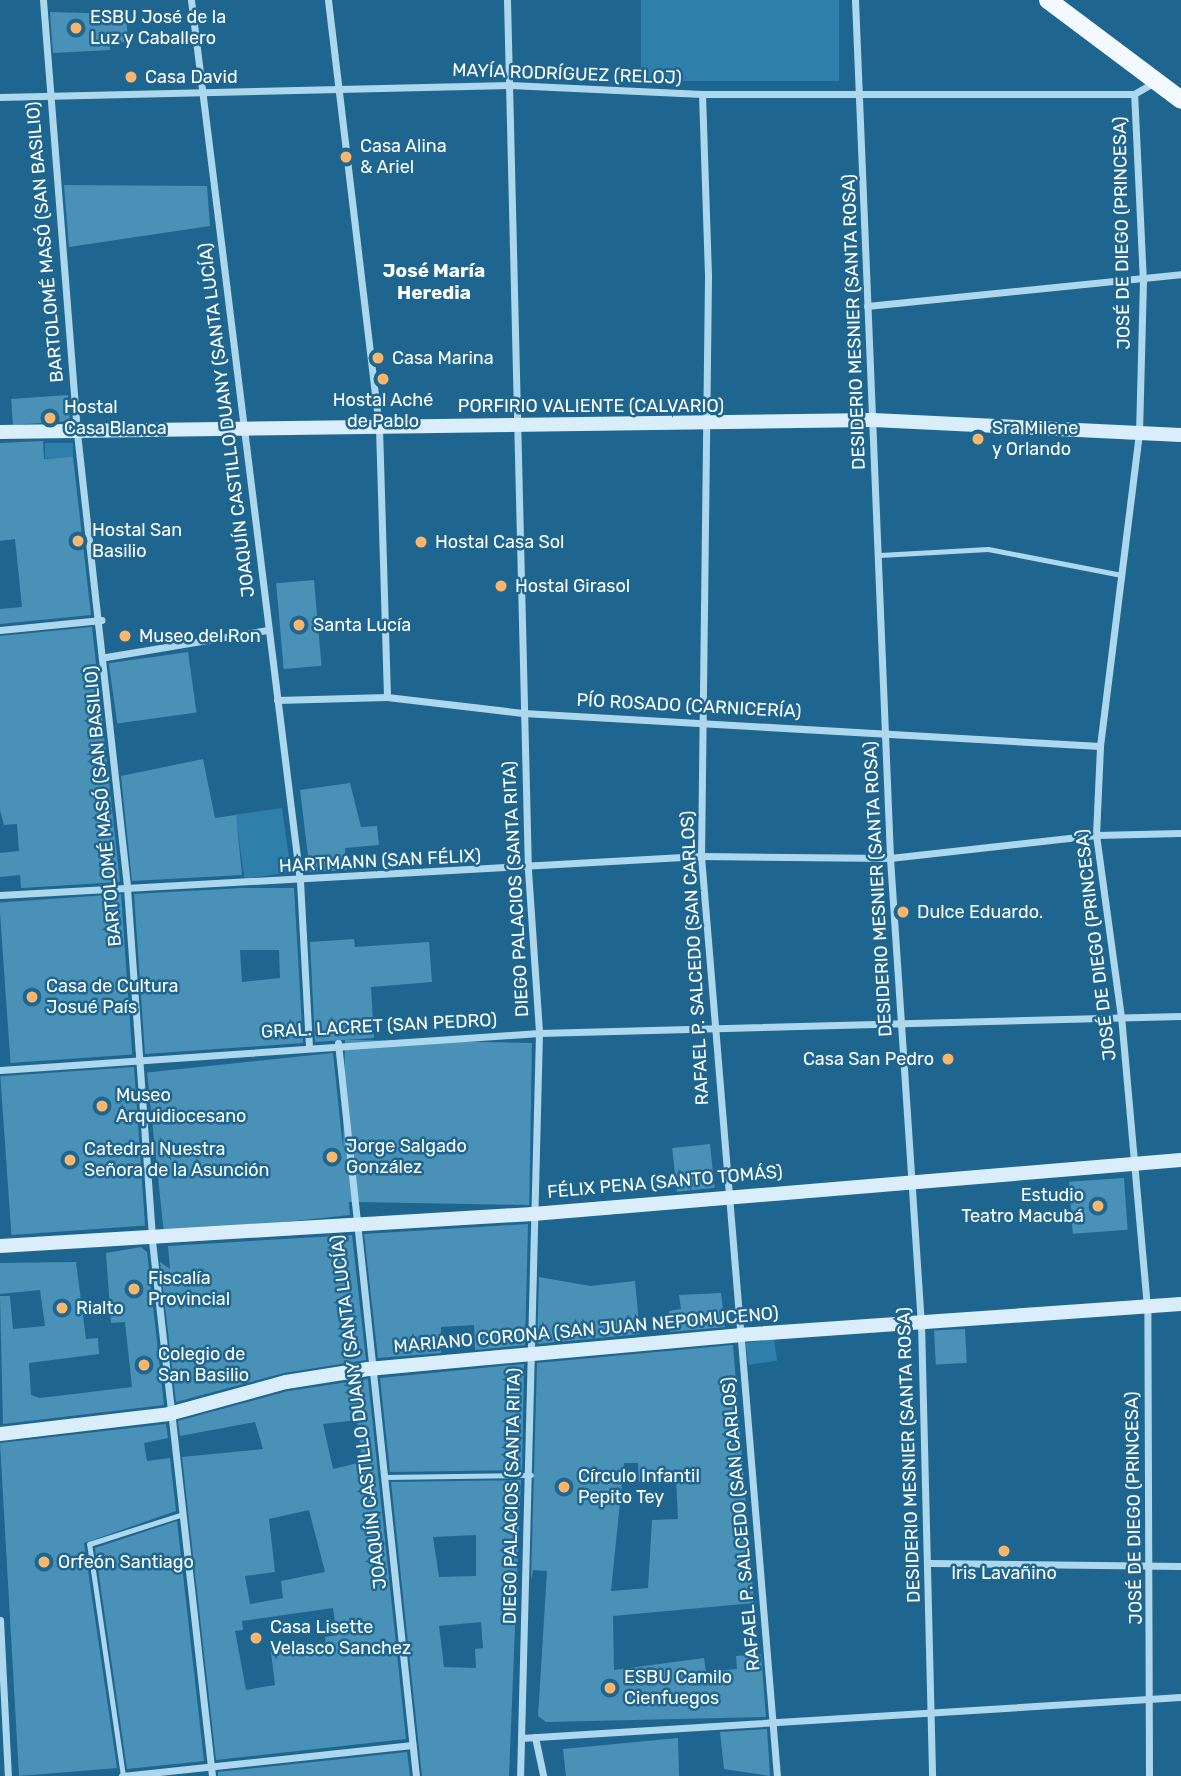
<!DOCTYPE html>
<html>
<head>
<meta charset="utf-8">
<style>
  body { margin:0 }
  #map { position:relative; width:1181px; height:1776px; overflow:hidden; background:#1e668f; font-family:Rubik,sans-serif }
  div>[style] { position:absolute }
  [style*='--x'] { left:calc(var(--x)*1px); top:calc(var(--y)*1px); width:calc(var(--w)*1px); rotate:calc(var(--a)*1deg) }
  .green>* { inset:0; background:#2e80aa; transform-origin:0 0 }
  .building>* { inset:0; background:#4a91b8; transform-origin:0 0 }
  .lane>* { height:5px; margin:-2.5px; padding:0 2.5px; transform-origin:2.5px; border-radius:2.5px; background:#add7ed }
  .street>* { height:7px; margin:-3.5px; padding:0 3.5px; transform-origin:3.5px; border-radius:3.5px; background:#add7ed }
  .secondary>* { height:14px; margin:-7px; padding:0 7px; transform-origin:7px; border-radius:7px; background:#d9eefa }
  .primary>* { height:18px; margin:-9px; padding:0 9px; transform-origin:9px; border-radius:9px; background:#f3faff }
  .dots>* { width:19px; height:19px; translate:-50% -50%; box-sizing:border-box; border:4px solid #1e668f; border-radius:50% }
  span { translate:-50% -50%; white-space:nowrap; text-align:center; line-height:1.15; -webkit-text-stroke:5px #1e668f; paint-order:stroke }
  .poi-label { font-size:18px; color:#fff }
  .left { translate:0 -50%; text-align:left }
  .right { translate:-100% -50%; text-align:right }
  .street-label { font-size:18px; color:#fff }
  .neighbourhood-label { font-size:19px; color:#fff; font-weight:700 }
</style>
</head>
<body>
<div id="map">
  <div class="green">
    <div style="left:641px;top:0;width:198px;height:81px"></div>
    <div style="left:45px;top:443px;width:28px;height:15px"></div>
    <div style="left:282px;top:808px;width:65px;height:47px;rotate:82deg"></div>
    <div style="left:774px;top:1339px;width:22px;height:29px;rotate:82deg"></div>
  </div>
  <div class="building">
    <div style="clip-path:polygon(50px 12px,126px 14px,128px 42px,110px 42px,110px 50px,53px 53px)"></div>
    <div style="clip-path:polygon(64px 185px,207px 186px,210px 226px,69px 247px)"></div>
    <div style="left:68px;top:395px;width:26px;height:57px;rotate:86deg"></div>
    <div style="clip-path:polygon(43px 441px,44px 459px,73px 457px,91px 615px,0 624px,0 609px,22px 607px,15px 539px,0 541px,0 443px)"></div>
    <div style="left:314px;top:580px;width:86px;height:38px;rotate:85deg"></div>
    <div style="clip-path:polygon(92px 627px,120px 882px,21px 888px,20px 875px,0 877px,0 853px,19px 851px,17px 824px,4px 825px,0 810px,0 636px)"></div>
    <div style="left:188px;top:652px;width:61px;height:80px;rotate:82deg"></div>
    <div style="clip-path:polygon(203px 759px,215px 818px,236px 815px,242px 875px,132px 881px,121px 776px)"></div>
    <div style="clip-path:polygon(350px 783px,361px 827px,377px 826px,379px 845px,345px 848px,347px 870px,310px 872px,300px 790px)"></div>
    <div style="clip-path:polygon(evenodd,243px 888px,294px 888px,303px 1043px,145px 1054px,134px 894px,243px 888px,240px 950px,279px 950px,280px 978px,242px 982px,240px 950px)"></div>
    <div style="left:121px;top:894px;width:161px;height:122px;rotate:86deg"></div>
    <div style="clip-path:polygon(354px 939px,355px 947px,429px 942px,432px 982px,371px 987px,374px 1038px,315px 1042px,310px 942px)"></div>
    <div style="left:532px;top:1043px;width:162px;height:187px;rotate:91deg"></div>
    <div style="left:333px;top:1053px;width:163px;height:187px;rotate:84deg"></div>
    <div style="left:134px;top:1067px;width:159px;height:134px;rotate:86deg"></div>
    <div style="left:710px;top:1144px;width:44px;height:38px;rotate:84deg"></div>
    <div style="left:1124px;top:1178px;width:52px;height:55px;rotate:86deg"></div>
    <div style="clip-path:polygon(528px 1224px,525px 1345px,475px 1350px,474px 1325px,441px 1327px,441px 1353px,378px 1358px,364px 1234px)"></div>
    <div style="clip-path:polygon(352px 1235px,366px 1360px,284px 1373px,176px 1402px,160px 1262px,170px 1269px,168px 1246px)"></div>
    <div style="clip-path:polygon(141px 1247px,147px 1252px,164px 1405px,3px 1424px,0 1296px,10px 1296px,13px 1329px,45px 1326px,40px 1290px,0 1294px,0 1263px,76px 1262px,86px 1339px,98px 1338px,99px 1354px,29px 1363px,31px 1395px,40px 1398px,132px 1387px,125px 1322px,111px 1323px,106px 1253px)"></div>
    <div style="clip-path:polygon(539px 1277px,590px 1286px,635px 1281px,640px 1334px,537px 1344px)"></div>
    <div style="clip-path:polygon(721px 1293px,725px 1327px,670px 1332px,669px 1311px,681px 1309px,679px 1295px)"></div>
    <div style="left:965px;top:1329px;width:34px;height:31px;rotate:87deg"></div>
    <div style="clip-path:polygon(evenodd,733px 1345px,754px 1603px,613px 1616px,614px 1670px,704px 1658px,706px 1672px,737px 1669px,736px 1656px,761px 1654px,766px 1717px,546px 1722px,538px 1716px,547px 1571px,533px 1570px,531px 1581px,537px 1363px,733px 1345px,624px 1463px,638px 1463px,639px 1482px,676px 1478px,678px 1519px,652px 1520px,648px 1588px,611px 1591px,624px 1463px)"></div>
    <div style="clip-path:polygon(524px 1364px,522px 1470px,390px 1472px,380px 1378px)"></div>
    <div style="clip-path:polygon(evenodd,368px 1379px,406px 1739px,216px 1760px,182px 1457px,263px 1449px,255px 1422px,180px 1436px,178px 1421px,288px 1391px,368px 1379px,357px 1420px,362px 1462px,333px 1469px,323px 1424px,357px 1420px,368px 1379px,309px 1510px,325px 1572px,281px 1581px,283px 1598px,250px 1604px,245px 1576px,275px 1572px,269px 1519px,309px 1510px,368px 1379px,333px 1608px,337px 1635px,325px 1637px,326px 1649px,270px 1644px,275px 1685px,246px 1690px,235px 1631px,243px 1630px,242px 1621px,333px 1608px)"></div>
    <div style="clip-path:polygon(166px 1424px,168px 1438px,144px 1443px,147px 1461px,170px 1458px,176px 1511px,84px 1543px,117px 1768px,19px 1776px,0 1443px)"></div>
    <div style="clip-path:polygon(evenodd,521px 1480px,509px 1776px,422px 1776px,391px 1482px,521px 1480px,476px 1535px,476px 1576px,439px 1577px,433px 1537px,476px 1535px,521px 1480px,481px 1622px,483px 1648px,475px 1649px,476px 1668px,444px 1667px,439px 1626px,481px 1622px)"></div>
    <div style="clip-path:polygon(177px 1521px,204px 1761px,127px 1769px,95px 1548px)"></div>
    <div style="clip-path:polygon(767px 1729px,770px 1776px,724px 1769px,720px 1732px)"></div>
    <div style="clip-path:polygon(678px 1738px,679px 1776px,566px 1776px,563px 1749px)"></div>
    <div style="clip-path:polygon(407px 1752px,410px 1776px,218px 1776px,218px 1772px)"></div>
  </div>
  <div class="lane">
    <div style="--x:880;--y:555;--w:108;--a:-3.2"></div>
    <div style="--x:988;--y:549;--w:136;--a:11"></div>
    <div style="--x:384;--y:1477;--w:147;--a:-0.8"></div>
    <div style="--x:123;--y:1776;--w:234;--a:-98.3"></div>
    <div style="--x:89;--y:1544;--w:96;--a:-17.7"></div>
  </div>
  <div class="street">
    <div style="--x:43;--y:0;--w:434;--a:85.5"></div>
    <div style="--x:77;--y:433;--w:458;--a:83.7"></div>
    <div style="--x:127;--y:888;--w:354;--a:85.9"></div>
    <div style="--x:152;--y:1241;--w:538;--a:83.6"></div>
    <div style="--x:191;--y:0;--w:888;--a:82.95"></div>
    <div style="--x:300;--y:881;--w:164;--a:86.9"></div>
    <div style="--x:328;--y:0;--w:430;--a:83.2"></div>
    <div style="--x:379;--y:427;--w:270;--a:88.3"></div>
    <div style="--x:507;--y:0;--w:870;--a:88.62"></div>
    <div style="--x:528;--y:870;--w:163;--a:86.1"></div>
    <div style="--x:539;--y:1033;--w:743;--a:91.46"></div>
    <div style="--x:855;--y:0;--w:859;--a:87.66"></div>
    <div style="--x:890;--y:858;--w:465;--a:86.2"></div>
    <div style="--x:921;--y:1322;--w:454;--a:88.6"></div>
    <div style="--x:702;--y:94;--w:183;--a:88.1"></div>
    <div style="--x:708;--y:277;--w:579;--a:90.69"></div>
    <div style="--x:701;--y:856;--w:923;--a:85.28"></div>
    <div style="--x:0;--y:97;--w:510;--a:-1.35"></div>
    <div style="--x:510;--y:85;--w:192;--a:2.7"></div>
    <div style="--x:702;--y:94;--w:432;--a:0"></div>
    <div style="--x:867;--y:306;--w:316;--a:-5.8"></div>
    <div style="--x:0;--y:630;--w:102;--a:-5.6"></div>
    <div style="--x:106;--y:657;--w:163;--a:-9.5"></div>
    <div style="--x:277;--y:700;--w:110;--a:-1.6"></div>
    <div style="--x:387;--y:697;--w:137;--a:6.7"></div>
    <div style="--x:523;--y:713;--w:578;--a:3.27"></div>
    <div style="--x:0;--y:895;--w:702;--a:-3.18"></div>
    <div style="--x:701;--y:856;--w:189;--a:0.6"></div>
    <div style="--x:890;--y:858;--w:207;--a:-6.4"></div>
    <div style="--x:1096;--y:835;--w:85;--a:-1.3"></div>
    <div style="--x:338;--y:1043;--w:737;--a:83.93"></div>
    <div style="--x:0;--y:1070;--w:540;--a:-3.93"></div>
    <div style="--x:539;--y:1033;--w:642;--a:-1.52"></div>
    <div style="--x:929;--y:1563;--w:252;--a:0.7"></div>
    <div style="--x:0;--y:1620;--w:156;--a:87.1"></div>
    <div style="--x:535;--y:1737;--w:40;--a:78"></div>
    <div style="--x:521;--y:1738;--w:661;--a:-3.55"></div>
    <div style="--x:122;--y:1776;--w:292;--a:-6.1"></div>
    <div style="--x:1149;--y:1776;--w:469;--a:-90.2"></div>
    <div style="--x:1147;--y:1307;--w:291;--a:-95.1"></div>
    <div style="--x:1121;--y:1017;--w:184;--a:-97.8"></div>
    <div style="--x:1096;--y:835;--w:89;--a:-87.4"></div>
    <div style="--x:1100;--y:746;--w:315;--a:-82.9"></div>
    <div style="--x:1139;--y:433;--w:151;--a:-88.5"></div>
    <div style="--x:1143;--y:282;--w:188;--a:-92.7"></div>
    <div style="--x:1134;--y:94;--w:24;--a:-30"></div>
  </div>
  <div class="secondary">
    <div style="--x:0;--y:432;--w:873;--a:-0.79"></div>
    <div style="--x:873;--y:420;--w:308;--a:2.8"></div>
    <div style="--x:0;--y:1246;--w:534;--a:-3.44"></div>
    <div style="--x:533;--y:1214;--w:650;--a:-4.76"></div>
    <div style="--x:0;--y:1434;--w:170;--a:-6.7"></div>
    <div style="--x:169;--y:1414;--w:121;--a:-15.3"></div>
    <div style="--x:286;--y:1382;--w:83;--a:-9"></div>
    <div style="--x:368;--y:1369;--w:373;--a:-5.2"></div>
    <div style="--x:739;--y:1335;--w:443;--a:-4"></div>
  </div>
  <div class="primary">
    <div style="--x:1048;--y:0;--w:166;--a:36.9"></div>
  </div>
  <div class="dots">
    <div style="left:76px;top:28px;background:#fcb66c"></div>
    <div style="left:131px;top:77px;background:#fcb66c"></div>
    <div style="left:346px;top:157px;background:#fcb66c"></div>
    <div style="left:378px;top:358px;background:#fcb66c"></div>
    <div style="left:383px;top:379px;background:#fcb66c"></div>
    <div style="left:50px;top:418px;background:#fcb66c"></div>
    <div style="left:978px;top:439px;background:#fcb66c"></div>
    <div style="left:78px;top:541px;background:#fcb66c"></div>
    <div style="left:421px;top:542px;background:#fcb66c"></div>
    <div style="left:501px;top:586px;background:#fcb66c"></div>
    <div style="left:299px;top:625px;background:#fcb66c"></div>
    <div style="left:125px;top:636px;background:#fcb66c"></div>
    <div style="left:903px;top:912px;background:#fcb66c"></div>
    <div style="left:32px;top:997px;background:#fcb66c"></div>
    <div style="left:948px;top:1059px;background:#fcb66c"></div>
    <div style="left:102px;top:1106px;background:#fcb66c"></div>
    <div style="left:332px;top:1157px;background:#fcb66c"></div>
    <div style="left:70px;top:1160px;background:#fcb66c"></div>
    <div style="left:1098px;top:1206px;background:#fcb66c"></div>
    <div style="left:134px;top:1289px;background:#fcb66c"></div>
    <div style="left:62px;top:1308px;background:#fcb66c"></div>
    <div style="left:144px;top:1365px;background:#fcb66c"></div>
    <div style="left:564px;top:1487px;background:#fcb66c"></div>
    <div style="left:1004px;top:1551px;background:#fcb66c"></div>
    <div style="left:44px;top:1562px;background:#fcb66c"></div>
    <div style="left:256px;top:1638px;background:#fcb66c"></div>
    <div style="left:610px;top:1688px;background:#fcb66c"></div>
  </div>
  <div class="poi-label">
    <span class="left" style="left:90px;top:28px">ESBU José de la<br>Luz y Caballero</span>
    <span class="left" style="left:145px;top:77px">Casa David</span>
    <span class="left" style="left:360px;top:157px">Casa Alina<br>&amp; Ariel</span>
    <span class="left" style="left:392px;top:358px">Casa Marina</span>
    <span style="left:383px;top:411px">Hostal Aché<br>de Pablo</span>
    <span class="left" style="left:64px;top:418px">Hostal<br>Casa Blanca</span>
    <span class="left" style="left:992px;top:439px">Sra Milene<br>y Orlando</span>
    <span class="left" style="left:92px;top:541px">Hostal San<br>Basilio</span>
    <span class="left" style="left:435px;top:542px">Hostal Casa Sol</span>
    <span class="left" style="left:515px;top:586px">Hostal Girasol</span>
    <span class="left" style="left:313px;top:625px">Santa Lucía</span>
    <span class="left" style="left:139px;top:636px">Museo del Ron</span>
    <span class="left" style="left:917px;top:912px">Dulce Eduardo.</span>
    <span class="left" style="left:46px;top:997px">Casa de Cultura<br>Josué País</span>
    <span class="right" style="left:934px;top:1059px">Casa San Pedro</span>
    <span class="left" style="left:116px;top:1106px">Museo<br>Arquidiocesano</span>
    <span class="left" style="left:346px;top:1157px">Jorge Salgado<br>González</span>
    <span class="left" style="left:84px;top:1160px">Catedral Nuestra<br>Señora de la Asunción</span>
    <span class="right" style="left:1084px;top:1206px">Estudio<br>Teatro Macubá</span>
    <span class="left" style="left:148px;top:1289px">Fiscalía<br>Provincial</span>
    <span class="left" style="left:76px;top:1308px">Rialto</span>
    <span class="left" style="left:158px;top:1365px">Colegio de<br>San Basilio</span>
    <span class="left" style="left:578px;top:1487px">Círculo Infantil<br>Pepito Tey</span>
    <span class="left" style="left:58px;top:1562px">Orfeón Santiago</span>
    <span style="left:1004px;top:1573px">Iris Lavañino</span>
    <span class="left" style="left:270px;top:1638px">Casa Lisette<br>Velasco Sanchez</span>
    <span class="left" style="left:624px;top:1688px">ESBU Camilo<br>Cienfuegos</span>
  </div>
  <div class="street-label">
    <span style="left:567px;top:74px;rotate:2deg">MAYÍA RODRÍGUEZ (RELOJ)</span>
    <span style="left:1122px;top:233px;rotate:-91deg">JOSÉ DE DIEGO (PRINCESA)</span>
    <span style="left:45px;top:242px;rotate:-95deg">BARTOLOMÉ MASÓ (SAN BASILIO)</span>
    <span style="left:854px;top:322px;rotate:-92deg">DESIDERIO MESNIER (SANTA ROSA)</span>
    <span style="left:591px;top:406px">PORFIRIO VALIENTE (CALVARIO)</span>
    <span style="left:227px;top:420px;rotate:-97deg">JOAQUÍN CASTILLO DUANY (SANTA LUCÍA)</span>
    <span style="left:689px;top:706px;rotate:3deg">PÍO ROSADO (CARNICERÍA)</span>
    <span style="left:103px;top:806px;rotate:-95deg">BARTOLOMÉ MASÓ (SAN BASILIO)</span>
    <span style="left:380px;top:861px;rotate:-3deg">HARTMANN (SAN FÉLIX)</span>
    <span style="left:516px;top:889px;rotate:-93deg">DIEGO PALACIOS (SANTA RITA)</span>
    <span style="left:878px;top:889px;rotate:-93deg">DESIDERIO MESNIER (SANTA ROSA)</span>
    <span style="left:1096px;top:945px;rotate:-97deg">JOSÉ DE DIEGO (PRINCESA)</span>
    <span style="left:695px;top:958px;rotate:-93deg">RAFAEL P. SALCEDO (SAN CARLOS)</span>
    <span style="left:379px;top:1026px;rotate:-3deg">GRAL. LACRET (SAN PEDRO)</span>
    <span style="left:665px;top:1182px;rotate:-5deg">FÉLIX PENA (SANTO TOMÁS)</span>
    <span style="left:586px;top:1330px;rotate:-5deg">MARIANO CORONA (SAN JUAN NEPOMUCENO)</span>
    <span style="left:359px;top:1412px;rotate:-97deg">JOAQUÍN CASTILLO DUANY (SANTA LUCÍA)</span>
    <span style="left:909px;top:1455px;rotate:-92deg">DESIDERIO MESNIER (SANTA ROSA)</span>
    <span style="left:512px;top:1496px;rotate:-89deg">DIEGO PALACIOS (SANTA RITA)</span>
    <span style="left:1134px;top:1508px;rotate:-91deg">JOSÉ DE DIEGO (PRINCESA)</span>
    <span style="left:741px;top:1524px;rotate:-95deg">RAFAEL P. SALCEDO (SAN CARLOS)</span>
  </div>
  <div class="neighbourhood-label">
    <span style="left:434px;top:282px">José María<br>Heredia</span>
  </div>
</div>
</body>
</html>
